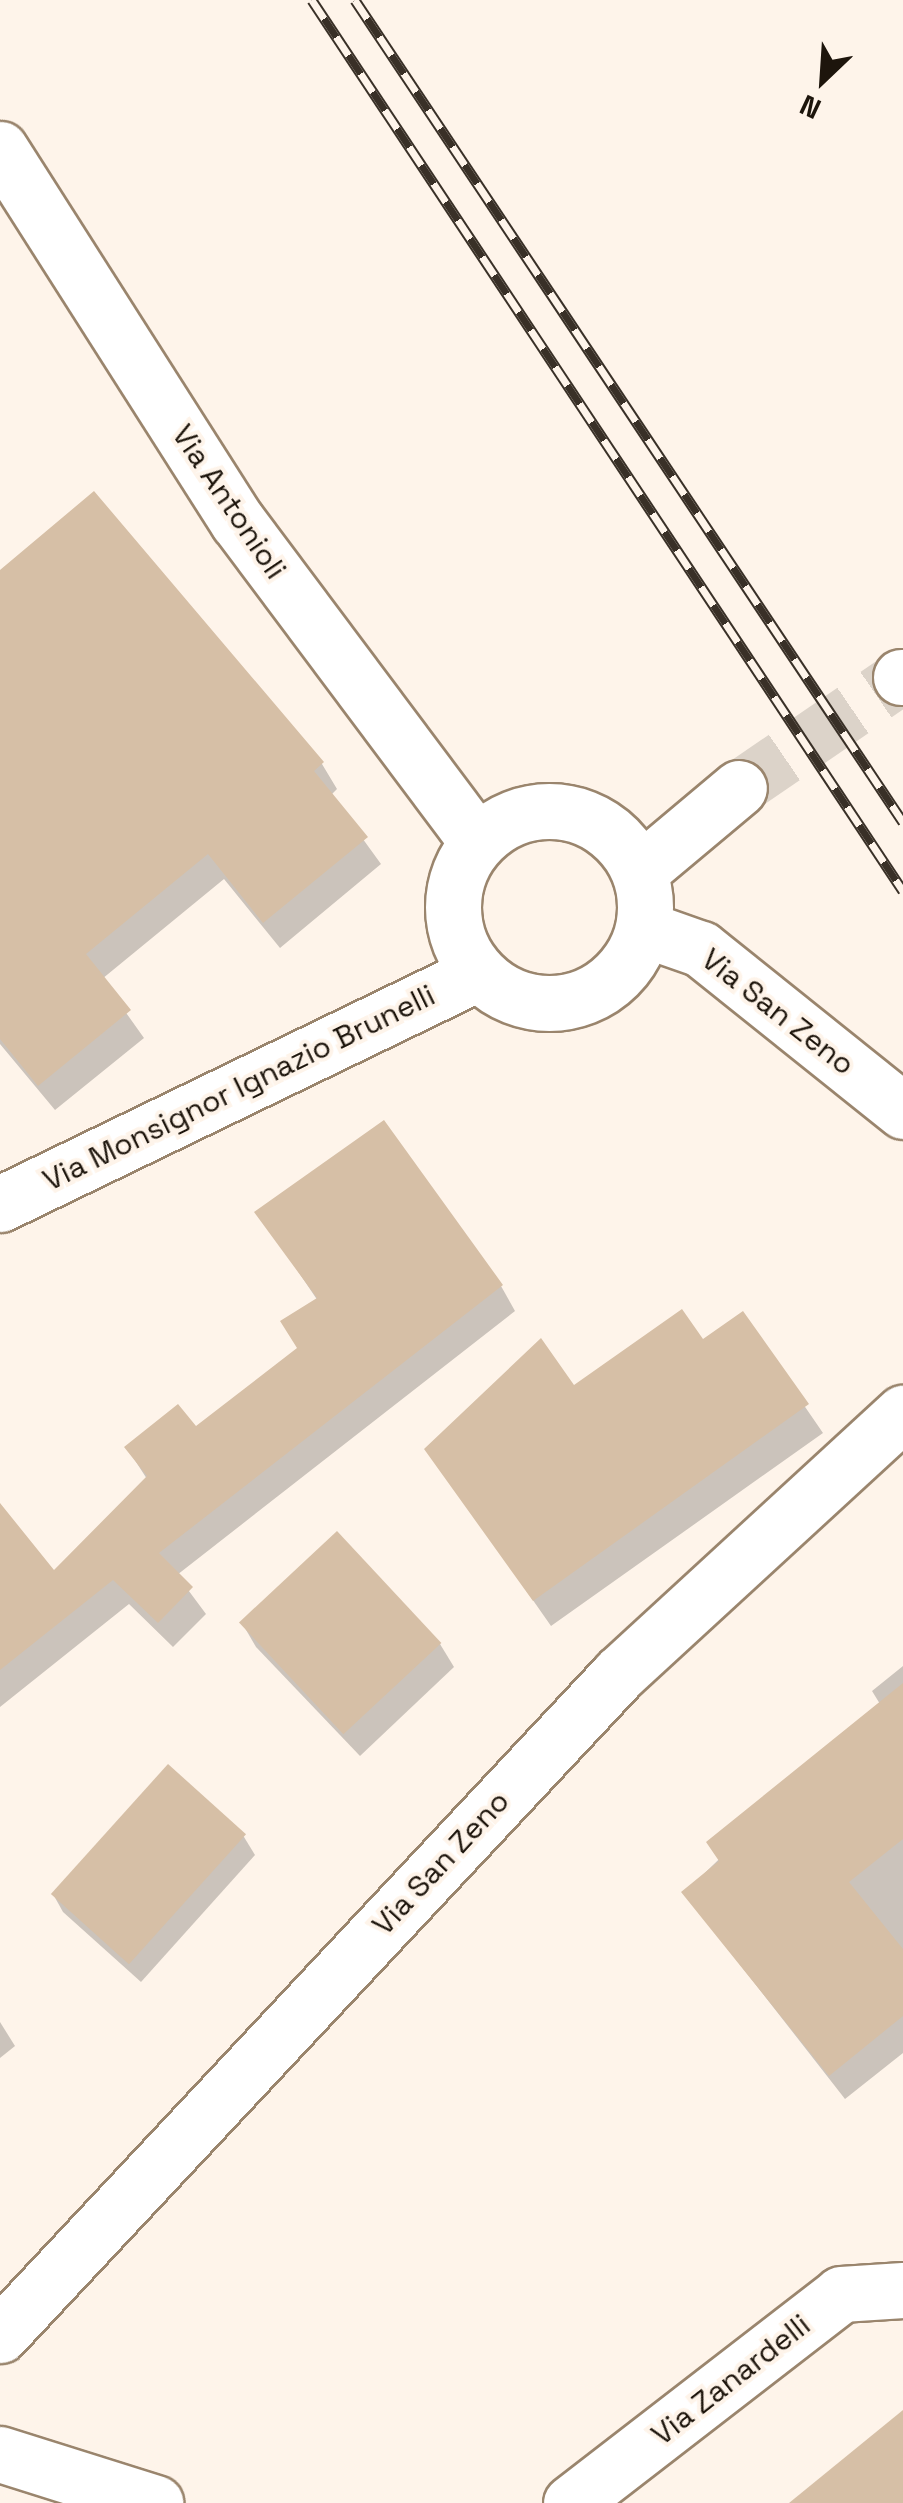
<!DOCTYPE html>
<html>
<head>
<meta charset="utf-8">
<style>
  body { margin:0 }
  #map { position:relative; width:903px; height:2503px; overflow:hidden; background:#fef4ea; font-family:"Space Grotesk",sans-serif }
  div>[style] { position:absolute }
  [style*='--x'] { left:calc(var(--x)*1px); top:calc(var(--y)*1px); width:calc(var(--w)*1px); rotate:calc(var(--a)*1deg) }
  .shadow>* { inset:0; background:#0003 }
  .building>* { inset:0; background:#d6bfa6; transform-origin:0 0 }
  .minor-tunnel>* { height:55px; margin-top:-27.5px; transform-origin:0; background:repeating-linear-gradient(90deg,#dcd3c9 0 55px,transparent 0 83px) }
  .roads { filter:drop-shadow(2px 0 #9a856d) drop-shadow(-2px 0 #9a856d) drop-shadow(0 2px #9a856d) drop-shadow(0 -2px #9a856d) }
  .minor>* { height:55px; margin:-27.5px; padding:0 27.5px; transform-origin:27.5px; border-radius:27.5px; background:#fff }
  .minor>.ring { margin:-27.5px; padding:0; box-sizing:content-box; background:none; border:55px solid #fff; border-radius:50% }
  .rail>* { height:11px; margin-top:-5.5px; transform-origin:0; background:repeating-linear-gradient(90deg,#fef4ea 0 22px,#393027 0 44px); box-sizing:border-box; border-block:2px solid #393027 }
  span { translate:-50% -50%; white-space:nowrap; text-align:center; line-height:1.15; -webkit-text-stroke:8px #fef4ea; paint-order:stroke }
  .street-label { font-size:30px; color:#1d150c }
  .north { position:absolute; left:773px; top:30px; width:100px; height:100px; -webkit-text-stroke:8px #fef4ea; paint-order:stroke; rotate:205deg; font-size:28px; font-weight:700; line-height:40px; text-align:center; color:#1d150c }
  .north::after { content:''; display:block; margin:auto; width:35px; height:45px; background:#1d150c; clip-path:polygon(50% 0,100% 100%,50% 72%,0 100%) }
</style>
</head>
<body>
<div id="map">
  <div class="shadow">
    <div style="clip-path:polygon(0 574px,322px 764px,337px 789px,331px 795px,381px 864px,280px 948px,224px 879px,102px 979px,144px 1038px,55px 1110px,0 1044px)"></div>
    <div style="clip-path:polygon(258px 1212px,501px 1286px,515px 1311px,177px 1575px,206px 1614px,173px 1647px,129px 1604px,0 1707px,0 1509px,54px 1574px,147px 1479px,127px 1448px,195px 1430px,300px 1349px,318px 1301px)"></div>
    <div style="clip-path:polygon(742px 1315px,823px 1433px,551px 1626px,427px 1449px,702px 1343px)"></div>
    <div style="clip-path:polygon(242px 1623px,440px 1644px,454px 1667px,360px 1756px,256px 1647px)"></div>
    <div style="clip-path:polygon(903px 1666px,903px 2053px,845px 2099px,684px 1893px,880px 1704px,872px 1691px)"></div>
    <div style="clip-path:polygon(168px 1767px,244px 1837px,255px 1855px,141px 1982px,63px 1912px,53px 1894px)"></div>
    <div style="clip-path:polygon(0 2022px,15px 2046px,0 2058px)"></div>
  </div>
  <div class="building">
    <div style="clip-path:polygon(94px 491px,324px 762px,314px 771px,368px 837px,263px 923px,208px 854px,86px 954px,131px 1010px,38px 1086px,0 1039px,0 570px)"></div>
    <div style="clip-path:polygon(384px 1120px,503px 1285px,159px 1553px,193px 1587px,158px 1623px,113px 1580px,0 1670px,0 1503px,54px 1570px,147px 1476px,124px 1447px,178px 1404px,196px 1426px,297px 1348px,280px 1321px,317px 1298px,254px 1212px)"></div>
    <div style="clip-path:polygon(682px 1309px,703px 1339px,743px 1311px,809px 1404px,533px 1601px,424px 1449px,541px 1338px,574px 1385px)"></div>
    <div style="left:337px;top:1531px;width:153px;height:134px;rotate:47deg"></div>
    <div style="clip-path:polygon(903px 1683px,903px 1839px,849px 1882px,903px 1949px,903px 2016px,829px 2076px,681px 1892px,719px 1861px,706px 1842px)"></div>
    <div style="left:168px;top:1764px;width:105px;height:175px;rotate:42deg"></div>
    <div style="clip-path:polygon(903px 2410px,903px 2503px,789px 2503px)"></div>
  </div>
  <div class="minor-tunnel">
    <div style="--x:739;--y:788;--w:196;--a:-34.4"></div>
  </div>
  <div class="roads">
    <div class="minor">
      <div style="--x:0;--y:149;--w:442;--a:57.5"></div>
      <div style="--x:238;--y:522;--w:399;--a:53.2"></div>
      <div style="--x:901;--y:677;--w:2;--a:0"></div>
      <div class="ring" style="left:453px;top:811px;width:137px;height:137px"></div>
      <div style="--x:640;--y:871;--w:129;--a:-40"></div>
      <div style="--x:644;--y:929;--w:60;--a:19.3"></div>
      <div style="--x:701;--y:949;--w:259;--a:38.7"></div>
      <div style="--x:0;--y:1204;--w:531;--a:-25.79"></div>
      <div style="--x:0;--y:2335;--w:906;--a:-46.88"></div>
      <div style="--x:619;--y:1674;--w:386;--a:-42.6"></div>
      <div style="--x:0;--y:2454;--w:163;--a:17.5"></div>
      <div style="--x:571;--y:2503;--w:341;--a:-37.7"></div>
      <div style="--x:841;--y:2294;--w:62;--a:-3.7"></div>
    </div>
  </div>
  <div class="rail">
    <div style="--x:312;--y:0;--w:1069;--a:56.44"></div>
    <div style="--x:355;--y:0;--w:988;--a:56.31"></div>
  </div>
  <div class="street-label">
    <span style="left:229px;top:502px;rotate:56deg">Via Antonioli</span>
    <span style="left:778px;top:1012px;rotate:38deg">Via San Zeno</span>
    <span style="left:239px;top:1088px;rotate:-26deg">Via Monsignor Ignazio Brunelli</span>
    <span style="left:441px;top:1863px;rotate:-47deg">Via San Zeno</span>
    <span style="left:731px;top:2380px;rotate:-38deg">Via Zanardelli</span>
  </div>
  <div class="north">N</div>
</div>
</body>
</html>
